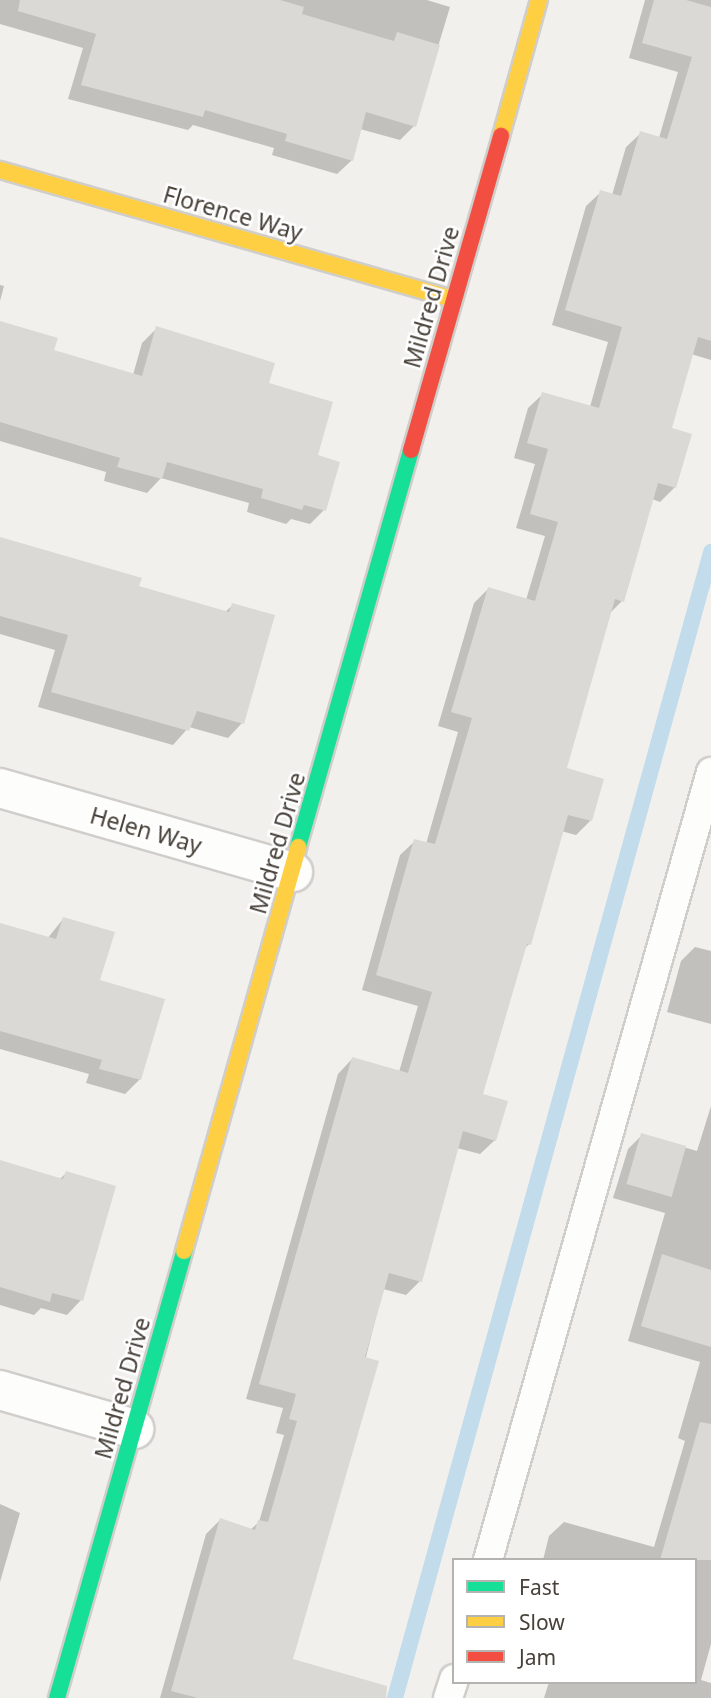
<!DOCTYPE html>
<html>
<head>
<meta charset="utf-8">
<style>
  body { margin:0 }
  #map { position:relative; width:711px; height:1698px; overflow:hidden; background:#f2f0ed; font-family:"Noto Sans",sans-serif }
  div>[style] { position:absolute }
  [style*='--x'] { left:calc(var(--x)*1px); top:calc(var(--y)*1px); width:calc(var(--w)*1px); rotate:calc(var(--a)*1deg) }
  .shadow>* { inset:0; background:#0003 }
  .stream>* { height:16px; margin:-8px; padding:0 8px; transform-origin:8px; border-radius:8px; background:#c2dceb }
  .building>* { inset:0; background:#dbd9d5; transform-origin:0 0 }
  .roads { filter:drop-shadow(2px 0 #d0cecb) drop-shadow(-2px 0 #d0cecb) drop-shadow(0 2px #d0cecb) drop-shadow(0 -2px #d0cecb) }
  .lane>* { height:28px; margin:-14px; padding:0 14px; transform-origin:14px; border-radius:14px; background:#fdfdfc }
  .street>* { height:38px; margin:-19px; padding:0 19px; transform-origin:19px; border-radius:19px; background:#fdfdfc }
  .fast>* { height:16px; margin:-8px; padding:0 8px; transform-origin:8px; border-radius:8px; background:#16e098 }
  .slow>* { height:16px; margin:-8px; padding:0 8px; transform-origin:8px; border-radius:8px; background:#ffcf43 }
  .jam>* { height:16px; margin:-8px; padding:0 8px; transform-origin:8px; border-radius:8px; background:#f24e42 }
  span { translate:-50% -50%; white-space:nowrap; text-align:center; line-height:1.15; -webkit-text-stroke:5px #fff; paint-order:stroke }
  .street-label { font-size:23px; color:#474139 }
  .legend { position:absolute; left:452px; top:1558px; width:245px; height:126px; box-sizing:border-box; background:#fff; border:2px solid #b5b3b0; margin:0; padding:9px 12px; list-style:none; font-size:21px; color:#474139 }
  .legend li { display:flex; align-items:center; gap:14px; height:35px }
  .legend b { width:35px; border:2px solid #b5b3b0 }
</style>
</head>
<body>
<div id="map">
  <div class="shadow">
    <div style="clip-path:polygon(0 0,427px 0,450px 7px,414px 126px,400px 140px,360px 129px,352px 160px,337px 174px,272px 155px,274px 148px,193px 125px,188px 130px,68px 99px,83px 48px,0 24px)"></div>
    <div style="clip-path:polygon(645px 0,711px 0,711px 360px,691px 354px,670px 430px,675px 487px,660px 502px,652px 499px,622px 601px,609px 614px,565px 770px,602px 780px,590px 821px,576px 835px,561px 831px,529px 944px,523px 950px,481px 1095px,495px 1140px,480px 1154px,457px 1148px,420px 1281px,406px 1295px,383px 1289px,290px 1661px,324px 1698px,160px 1698px,206px 1534px,220px 1520px,250px 1530px,259px 1522px,284px 1435px,276px 1433px,283px 1408px,246px 1399px,338px 1074px,352px 1059px,399px 1072px,418px 1006px,362px 990px,400px 855px,415px 841px,426px 844px,458px 732px,438px 726px,474px 603px,488px 589px,526px 600px,545px 536px,516px 528px,535px 464px,514px 458px,528px 408px,543px 394px,590px 407px,608px 342px,552px 325px,586px 206px,601px 192px,612px 195px,626px 147px,641px 133px,659px 138px,678px 72px,629px 58px)"></div>
    <div style="clip-path:polygon(0 285px,4px 286px,0 301px)"></div>
    <div style="clip-path:polygon(0 323px,52px 352px,133px 375px,142px 343px,157px 328px,266px 384px,316px 456px,324px 510px,310px 524px,291px 519px,286px 524px,247px 512px,249px 503px,161px 478px,147px 493px,104px 481px,106px 472px,0 441px)"></div>
    <div style="clip-path:polygon(0 538px,137px 587px,225px 612px,233px 605px,242px 723px,228px 738px,189px 727px,173px 745px,38px 707px,55px 650px,0 634px)"></div>
    <div style="clip-path:polygon(63px 919px,98px 982px,140px 1079px,125px 1094px,86px 1083px,89px 1074px,0 1049px,0 925px,47px 939px)"></div>
    <div style="clip-path:polygon(695px 947px,711px 951px,711px 1024px,667px 1012px,681px 961px)"></div>
    <div style="clip-path:polygon(711px 1106px,711px 1644px,701px 1680px,711px 1683px,711px 1698px,544px 1698px,549px 1682px,695px 1682px,695px 1560px,543px 1560px,549px 1536px,564px 1522px,654px 1547px,685px 1441px,678px 1438px,700px 1362px,628px 1341px,665px 1213px,613px 1198px,628px 1149px,642px 1135px,697px 1151px)"></div>
    <div style="clip-path:polygon(0 1162px,59px 1180px,66px 1173px,81px 1300px,67px 1315px,41px 1308px,34px 1315px,0 1305px)"></div>
    <div style="clip-path:polygon(0 1504px,20px 1513px,0 1582px)"></div>
  </div>
  <div class="stream">
    <div style="--x:395;--y:1698;--w:1189;--a:-74.58"></div>
  </div>
  <div class="building">
    <div style="clip-path:polygon(20px 0,280px 0,304px 7px,302px 14px,394px 41px,397px 32px,440px 45px,416px 127px,366px 112px,353px 161px,285px 141px,287px 134px,205px 110px,203px 117px,81px 85px,96px 34px,18px 11px)"></div>
    <div style="clip-path:polygon(654px 0,686px 0,711px 7px,711px 341px,698px 337px,672px 428px,692px 434px,676px 488px,658px 483px,624px 602px,615px 599px,567px 768px,604px 779px,592px 821px,568px 815px,531px 945px,527px 944px,483px 1094px,508px 1101px,496px 1141px,463px 1131px,422px 1282px,389px 1273px,365px 1357px,379px 1361px,293px 1659px,387px 1686px,386px 1698px,198px 1698px,171px 1691px,220px 1518px,255px 1530px,258px 1520px,268px 1522px,297px 1421px,289px 1419px,296px 1394px,259px 1384px,352px 1057px,408px 1073px,432px 992px,376px 975px,414px 839px,435px 844px,472px 718px,451px 712px,488px 587px,535px 601px,558px 522px,530px 514px,548px 449px,527px 443px,542px 392px,599px 408px,622px 327px,565px 310px,600px 190px,621px 196px,640px 131px,667px 139px,692px 57px,642px 43px)"></div>
    <div style="clip-path:polygon(0 321px,58px 338px,54px 350px,142px 376px,156px 326px,275px 363px,269px 383px,333px 402px,318px 455px,340px 462px,326px 511px,304px 505px,302px 510px,261px 498px,263px 489px,167px 462px,162px 479px,117px 467px,120px 458px,0 422px)"></div>
    <div style="clip-path:polygon(0 537px,142px 578px,139px 586px,229px 612px,232px 603px,275px 615px,244px 724px,197px 711px,189px 731px,51px 692px,68px 635px,0 616px)"></div>
    <div style="clip-path:polygon(63px 917px,115px 932px,100px 980px,165px 999px,141px 1080px,99px 1069px,102px 1060px,0 1031px,0 923px,56px 939px)"></div>
    <div style="left:641px;top:1133px;width:47px;height:53px;rotate:16deg"></div>
    <div style="clip-path:polygon(0 1160px,63px 1179px,66px 1171px,116px 1186px,83px 1301px,52px 1293px,50px 1302px,0 1287px)"></div>
    <div style="clip-path:polygon(662px 1254px,711px 1270px,711px 1347px,641px 1326px)"></div>
    <div style="clip-path:polygon(700px 1422px,711px 1424px,711px 1560px,660px 1560px)"></div>
  </div>
  <div class="roads">
    <div class="lane">
      <div style="--x:488;--y:1560;--w:819;--a:-74.2"></div>
      <div style="--x:448;--y:1698;--w:20;--a:-72"></div>
    </div>
    <div class="street">
      <div style="--x:0;--y:788;--w:305;--a:16"></div>
      <div style="--x:0;--y:1390;--w:140;--a:16.2"></div>
    </div>
    <div class="fast">
      <div style="--x:298;--y:847;--w:413;--a:-74.1"></div>
      <div style="--x:57;--y:1698;--w:465;--a:-74.1"></div>
    </div>
    <div class="slow">
      <div style="--x:501;--y:136;--w:141;--a:-74.4"></div>
      <div style="--x:0;--y:170;--w:472;--a:15.9"></div>
      <div style="--x:184;--y:1251;--w:420;--a:-74.2"></div>
    </div>
    <div class="jam">
      <div style="--x:411;--y:450;--w:327;--a:-74"></div>
    </div>
  </div>
  <div class="street-label">
    <span style="left:233px;top:213px;rotate:16deg">Florence Way</span>
    <span style="left:431px;top:297px;rotate:-74deg">Mildred Drive</span>
    <span style="left:146px;top:830px;rotate:16deg">Helen Way</span>
    <span style="left:277px;top:843px;rotate:-74deg">Mildred Drive</span>
    <span style="left:122px;top:1388px;rotate:-74deg">Mildred Drive</span>
  </div>
  <ul class="legend">
  <li><b style="height:9px;background:#16e098"></b>Fast</li>
  <li><b style="height:9px;background:#ffcf43"></b>Slow</li>
  <li><b style="height:9px;background:#f24e42"></b>Jam</li>
  </ul>
</div>
</body>
</html>
